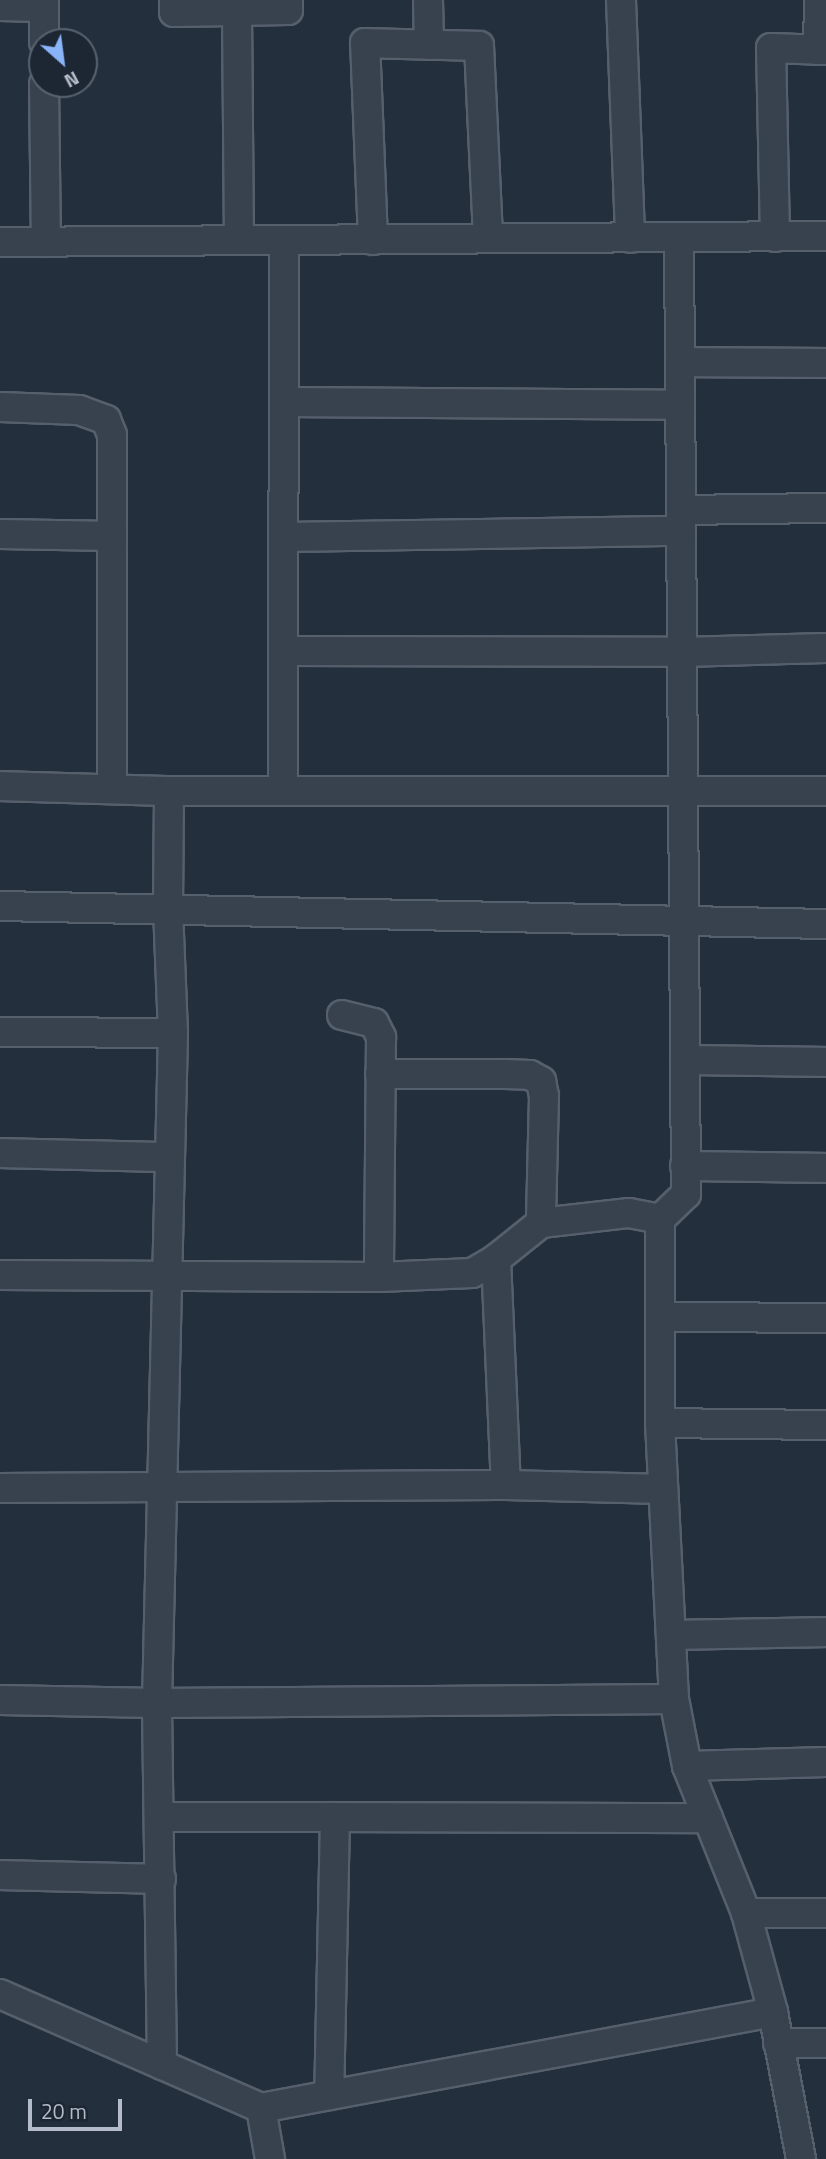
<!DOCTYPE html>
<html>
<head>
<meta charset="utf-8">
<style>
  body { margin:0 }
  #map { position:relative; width:826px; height:2159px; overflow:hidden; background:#242f3e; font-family:"Titillium Web",sans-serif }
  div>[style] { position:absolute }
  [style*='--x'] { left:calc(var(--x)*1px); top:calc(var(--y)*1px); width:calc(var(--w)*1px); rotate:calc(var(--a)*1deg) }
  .roads { filter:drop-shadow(2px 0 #565f6c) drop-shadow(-2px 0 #565f6c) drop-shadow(0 2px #565f6c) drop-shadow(0 -2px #565f6c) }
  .minor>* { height:28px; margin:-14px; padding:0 14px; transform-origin:14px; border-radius:14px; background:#38414e }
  span { translate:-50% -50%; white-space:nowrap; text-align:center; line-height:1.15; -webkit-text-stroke:6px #1d2633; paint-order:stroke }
  .north { position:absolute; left:28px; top:28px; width:70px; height:70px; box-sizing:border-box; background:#1d2633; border:2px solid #59626f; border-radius:50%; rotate:152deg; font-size:19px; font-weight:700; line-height:28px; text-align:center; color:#b4bcc9 }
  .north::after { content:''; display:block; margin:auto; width:24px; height:32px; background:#8ab4f8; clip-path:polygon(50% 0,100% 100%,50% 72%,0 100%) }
  .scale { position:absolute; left:28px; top:2099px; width:94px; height:32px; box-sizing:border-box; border:4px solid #b4bcc9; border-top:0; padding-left:9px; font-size:21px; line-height:24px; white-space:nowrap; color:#b4bcc9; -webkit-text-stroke:5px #1d2633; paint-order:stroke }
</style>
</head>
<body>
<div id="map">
  <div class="roads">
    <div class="minor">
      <div style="--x:44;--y:0;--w:42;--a:90"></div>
      <div style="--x:174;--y:0;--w:12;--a:90"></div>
      <div style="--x:174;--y:12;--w:114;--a:-1"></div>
      <div style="--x:288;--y:10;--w:10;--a:-90"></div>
      <div style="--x:428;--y:0;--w:45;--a:88.7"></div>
      <div style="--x:621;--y:0;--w:238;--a:87.8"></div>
      <div style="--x:0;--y:6;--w:44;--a:1.3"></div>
      <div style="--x:237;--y:12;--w:228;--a:89.5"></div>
      <div style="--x:818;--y:50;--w:50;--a:-88.9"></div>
      <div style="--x:44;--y:84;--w:158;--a:89.3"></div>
      <div style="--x:679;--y:237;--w:957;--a:89.58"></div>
      <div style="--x:686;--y:1194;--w:36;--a:136"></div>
      <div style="--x:660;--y:1219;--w:204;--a:90"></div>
      <div style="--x:660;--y:1423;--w:276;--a:87.1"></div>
      <div style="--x:674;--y:1699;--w:68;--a:79"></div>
      <div style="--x:687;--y:1766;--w:158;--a:68.1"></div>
      <div style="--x:746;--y:1913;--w:103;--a:74.7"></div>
      <div style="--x:773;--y:2012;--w:150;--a:79.2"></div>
      <div style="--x:775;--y:237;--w:189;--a:-91.2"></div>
      <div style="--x:771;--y:48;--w:55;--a:2.1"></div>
      <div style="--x:373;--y:240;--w:197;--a:-92.3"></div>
      <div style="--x:365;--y:43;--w:114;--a:1.5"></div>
      <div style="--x:479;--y:46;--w:192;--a:87.3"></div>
      <div style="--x:0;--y:242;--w:826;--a:-0.42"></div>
      <div style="--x:680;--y:362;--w:146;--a:0.4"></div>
      <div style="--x:284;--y:402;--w:396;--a:0.4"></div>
      <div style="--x:0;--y:407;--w:79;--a:2.2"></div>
      <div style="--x:79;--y:410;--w:29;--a:20"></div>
      <div style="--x:106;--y:420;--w:16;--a:68"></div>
      <div style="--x:112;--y:435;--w:354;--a:90"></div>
      <div style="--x:681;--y:510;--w:145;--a:-0.8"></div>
      <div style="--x:0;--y:534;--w:112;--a:1"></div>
      <div style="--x:284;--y:537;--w:397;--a:-0.9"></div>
      <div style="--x:284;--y:651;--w:398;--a:0.1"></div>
      <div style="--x:682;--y:652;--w:144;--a:-1.6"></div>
      <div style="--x:0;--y:786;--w:169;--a:1.7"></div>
      <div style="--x:283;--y:791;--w:551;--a:-89.9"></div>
      <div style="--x:0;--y:906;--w:826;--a:1.25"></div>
      <div style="--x:342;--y:1015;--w:33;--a:14"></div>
      <div style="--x:374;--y:1023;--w:16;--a:63"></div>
      <div style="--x:381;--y:1037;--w:240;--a:90.5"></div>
      <div style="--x:0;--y:1032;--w:173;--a:0.3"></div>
      <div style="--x:685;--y:1060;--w:141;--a:0.8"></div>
      <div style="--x:380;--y:1074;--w:125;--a:0"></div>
      <div style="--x:505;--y:1074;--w:25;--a:2"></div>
      <div style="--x:530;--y:1075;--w:13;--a:29"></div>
      <div style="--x:541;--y:1081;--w:15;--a:79"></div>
      <div style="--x:544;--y:1096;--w:127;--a:91.4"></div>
      <div style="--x:0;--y:1153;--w:168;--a:1.4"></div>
      <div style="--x:685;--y:1166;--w:141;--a:0.8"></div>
      <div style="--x:496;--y:1259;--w:226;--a:87.5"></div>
      <div style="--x:0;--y:1275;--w:379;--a:0.3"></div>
      <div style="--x:379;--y:1277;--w:93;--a:-2.5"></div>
      <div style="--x:472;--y:1273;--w:28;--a:-30"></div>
      <div style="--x:496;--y:1259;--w:58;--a:-38.7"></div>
      <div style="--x:541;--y:1223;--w:89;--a:-6.5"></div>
      <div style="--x:629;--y:1213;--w:32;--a:11"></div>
      <div style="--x:660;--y:1317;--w:166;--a:0.3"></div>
      <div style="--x:660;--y:1423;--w:166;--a:0.7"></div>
      <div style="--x:0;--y:1488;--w:506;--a:-0.34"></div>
      <div style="--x:506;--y:1485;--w:157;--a:1.5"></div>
      <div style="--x:671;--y:1635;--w:155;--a:-1.1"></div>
      <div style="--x:0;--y:1700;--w:157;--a:1.1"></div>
      <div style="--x:157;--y:1703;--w:517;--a:-0.44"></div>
      <div style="--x:687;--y:1766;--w:139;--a:-1.6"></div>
      <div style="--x:161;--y:1817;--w:174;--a:0"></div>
      <div style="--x:335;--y:1817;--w:278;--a:91.2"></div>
      <div style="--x:335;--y:1817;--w:373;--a:0.2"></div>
      <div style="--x:0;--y:1875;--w:161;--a:1.4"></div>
      <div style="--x:746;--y:1913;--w:80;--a:0"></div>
      <div style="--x:0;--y:1994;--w:285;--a:23.6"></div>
      <div style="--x:261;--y:2108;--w:521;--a:-10.62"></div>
      <div style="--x:778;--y:2043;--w:48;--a:0"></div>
      <div style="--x:162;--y:2065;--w:362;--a:-90.8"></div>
      <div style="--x:157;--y:1703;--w:670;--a:-88.63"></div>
      <div style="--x:173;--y:1033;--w:125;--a:-92.3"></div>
      <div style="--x:168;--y:908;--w:117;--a:-89.5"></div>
      <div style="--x:169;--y:791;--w:657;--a:0"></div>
      <div style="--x:261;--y:2108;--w:52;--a:80"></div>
    </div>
  </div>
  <div class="north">N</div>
  <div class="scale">20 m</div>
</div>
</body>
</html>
